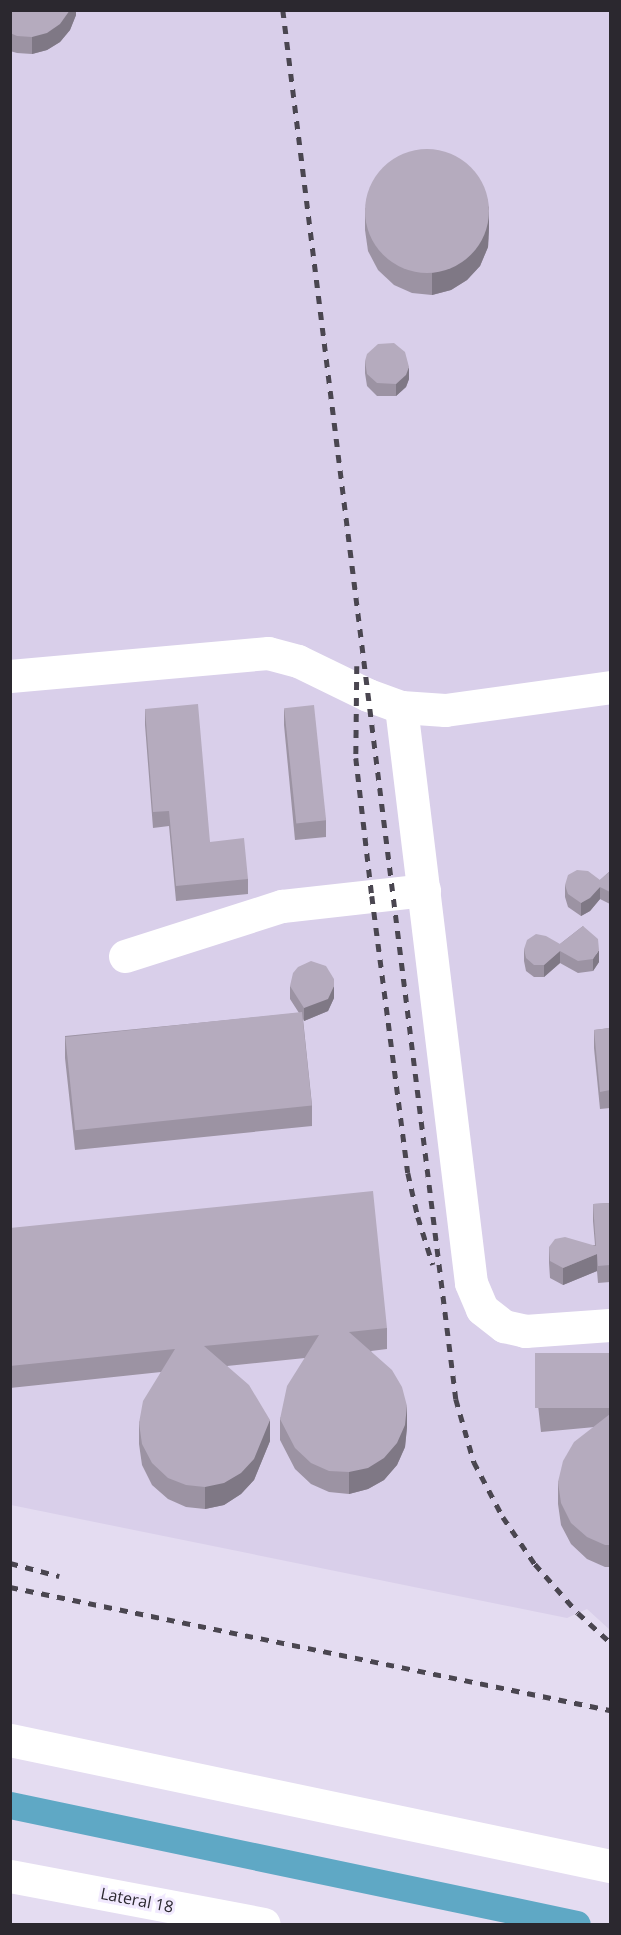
<!DOCTYPE html>
<html>
<head>
<meta charset="utf-8">
<style>
  body { margin:0 }
  #map { position:relative; width:621px; height:1935px; overflow:hidden; background:#e4dcf1; font-family:"Open Sans",sans-serif }
  div>[style] { position:absolute }
  [style*='--x'] { left:calc(var(--x)*1px); top:calc(var(--y)*1px); width:calc(var(--w)*1px); rotate:calc(var(--a)*1deg) }
  .built>* { inset:0; background:#d9cfea }
  .canal>* { height:27px; margin:-13.5px; padding:0 13.5px; transform-origin:13.5px; border-radius:13.5px; background:#5fa8c5 }
  .minor>* { height:33px; margin:-16.5px; padding:0 16.5px; transform-origin:16.5px; border-radius:16.5px; background:#fff }
  .rail>* { height:4.5px; margin-top:-2.25px; transform-origin:0; background:repeating-linear-gradient(90deg,#4a4650 0 8px,transparent 0 16px) }
  .wall>* { inset:0; background:#9c93a3 }
  .shaded-wall>* { inset:0; background:#7f7885 }
  .building>* { inset:0; background:#b5abbe; transform-origin:0 0 }
  .round { border-radius:50% }
  span { translate:-50% -50%; white-space:nowrap; text-align:center; line-height:1.15; -webkit-text-stroke:6px #f1e9fe; paint-order:stroke }
  .street-label { font-size:16px; color:#2b282f }
  .frame { position:absolute; inset:0; border:12px solid #2b282f; pointer-events:none }
</style>
</head>
<body>
<div id="map">
  <div class="built">
    <div style="clip-path:polygon(10px 11px,610px 11px,610px 1630px,587px 1609px,567px 1618px,11px 1505px)"></div>
  </div>
  <div class="canal">
    <div style="--x:10;--y:1805;--w:579;--a:11.85"></div>
  </div>
  <div class="minor">
    <div style="--x:10;--y:676;--w:259;--a:-5.1"></div>
    <div style="--x:268;--y:653;--w:31;--a:15"></div>
    <div style="--x:298;--y:661;--w:78;--a:25.9"></div>
    <div style="--x:368;--y:695;--w:35;--a:20"></div>
    <div style="--x:401;--y:707;--w:44;--a:3.9"></div>
    <div style="--x:445;--y:710;--w:167;--a:-7.9"></div>
    <div style="--x:401;--y:707;--w:580;--a:83.07"></div>
    <div style="--x:471;--y:1283;--w:28;--a:67"></div>
    <div style="--x:482;--y:1309;--w:28;--a:38"></div>
    <div style="--x:504;--y:1326;--w:22;--a:13"></div>
    <div style="--x:525;--y:1331;--w:85;--a:-4"></div>
    <div style="--x:125;--y:956;--w:165;--a:-17.7"></div>
    <div style="--x:282;--y:906;--w:143;--a:-6.4"></div>
    <div style="--x:10;--y:1740;--w:613;--a:11.86"></div>
    <div style="--x:10;--y:1876;--w:258;--a:10.7"></div>
  </div>
  <div class="rail">
    <div style="--x:283;--y:10;--w:1400;--a:82.9"></div>
    <div style="--x:456;--y:1399;--w:66;--a:74.1"></div>
    <div style="--x:474;--y:1462;--w:62;--a:62.2"></div>
    <div style="--x:503;--y:1517;--w:57;--a:55.8"></div>
    <div style="--x:535;--y:1564;--w:65;--a:48.7"></div>
    <div style="--x:578;--y:1613;--w:43;--a:42.2"></div>
    <div style="--x:357;--y:666;--w:92;--a:90.6"></div>
    <div style="--x:356;--y:758;--w:139;--a:83.4"></div>
    <div style="--x:372;--y:896;--w:279;--a:82.6"></div>
    <div style="--x:408;--y:1173;--w:45;--a:77.2"></div>
    <div style="--x:418;--y:1217;--w:50;--a:72.6"></div>
    <div style="--x:10;--y:1563;--w:51;--a:14.9"></div>
    <div style="--x:10;--y:1587;--w:612;--a:11.59"></div>
  </div>
  <div class="wall">
    <div style="clip-path:polygon(10px 10px,76px 15px,70px 30px,60px 42px,47px 50px,32px 54px,17px 53px,10px 51px)"></div>
    <div style="clip-path:polygon(365px 208px,489px 228px,488px 247px,480px 266px,467px 280px,451px 290px,432px 295px,412px 293px,394px 285px,378px 270px,368px 251px,365px 230px)"></div>
    <div style="clip-path:polygon(365px 361px,409px 379px,406px 387px,396px 396px,377px 396px,367px 386px,365px 373px)"></div>
    <div style="clip-path:polygon(284px 708px,326px 820px,326px 837px,295px 840px,284px 725px)"></div>
    <div style="clip-path:polygon(145px 709px,210px 842px,248px 879px,248px 894px,176px 901px,169px 826px,153px 828px,145px 725px)"></div>
    <div style="clip-path:polygon(610px 871px,610px 904px,600px 899px,590px 911px,581px 916px,568px 907px,565px 897px,565px 885px,600px 880px)"></div>
    <div style="clip-path:polygon(583px 926px,599px 962px,593px 971px,578px 973px,560px 963px,544px 977px,534px 977px,526px 971px,524px 961px,524px 949px,560px 944px)"></div>
    <div style="clip-path:polygon(290px 986px,334px 998px,328px 1011px,304px 1021px,303px 1019px,312px 1105px,312px 1126px,75px 1150px,65px 1058px,65px 1036px,299px 1013px,290px 999px)"></div>
    <div style="clip-path:polygon(610px 1028px,610px 1108px,600px 1109px,594px 1048px,594px 1030px)"></div>
    <div style="clip-path:polygon(610px 1203px,610px 1282px,598px 1283px,597px 1271px,563px 1285px,550px 1278px,549px 1263px,549px 1247px,595px 1245px,593px 1221px,593px 1204px)"></div>
    <div style="clip-path:polygon(10px 1228px,387px 1328px,387px 1349px,371px 1351px,407px 1427px,405px 1447px,397px 1465px,384px 1480px,368px 1489px,349px 1494px,329px 1492px,311px 1484px,295px 1469px,280px 1440px,280px 1419px,305px 1358px,227px 1366px,270px 1441px,254px 1480px,241px 1494px,224px 1505px,205px 1509px,186px 1507px,168px 1499px,152px 1485px,142px 1465px,139px 1444px,139px 1423px,161px 1372px,10px 1388px)"></div>
    <div style="clip-path:polygon(610px 1353px,610px 1567px,605px 1567px,587px 1559px,571px 1544px,561px 1525px,558px 1504px,558px 1482px,595px 1427px,541px 1432px,535px 1378px,535px 1361px)"></div>
  </div>
  <div class="shaded-wall">
    <div style="clip-path:polygon(70px 10px,76px 10px,76px 15px,70px 30px,60px 42px,47px 50px,32px 54px,32px 37px)"></div>
    <div style="clip-path:polygon(489px 206px,489px 228px,488px 247px,480px 266px,467px 280px,451px 290px,432px 295px,432px 273px)"></div>
    <div style="clip-path:polygon(409px 367px,409px 379px,406px 387px,396px 396px,396px 384px)"></div>
    <div style="clip-path:polygon(600px 887px,600px 899px,590px 911px,581px 916px,581px 903px)"></div>
    <div style="clip-path:polygon(599px 950px,599px 962px,593px 971px,593px 959px)"></div>
    <div style="clip-path:polygon(560px 951px,560px 963px,544px 977px,544px 965px)"></div>
    <div style="clip-path:polygon(334px 986px,334px 998px,328px 1011px,304px 1021px,304px 1008px)"></div>
    <div style="clip-path:polygon(597px 1254px,597px 1271px,563px 1285px,563px 1268px)"></div>
    <div style="clip-path:polygon(407px 1406px,407px 1427px,405px 1447px,397px 1465px,384px 1480px,368px 1489px,349px 1494px,349px 1472px)"></div>
    <div style="clip-path:polygon(270px 1420px,270px 1441px,254px 1480px,241px 1494px,224px 1505px,205px 1509px,205px 1487px)"></div>
  </div>
  <div class="building">
    <div style="clip-path:polygon(10px 10px,70px 10px,60px 24px,47px 33px,32px 37px,17px 36px,10px 33px)"></div>
    <div class="round" style="left:365px;top:149px;width:124px;height:124px"></div>
    <div style="clip-path:polygon(394px 343px,405px 352px,409px 367px,406px 375px,396px 384px,377px 383px,367px 374px,365px 361px,367px 354px,378px 344px)"></div>
    <div style="clip-path:polygon(198px 704px,210px 842px,244px 838px,248px 879px,176px 886px,169px 811px,153px 812px,145px 709px)"></div>
    <div style="left:314px;top:705px;width:116px;height:30px;rotate:84deg"></div>
    <div style="clip-path:polygon(577px 870px,588px 871px,600px 880px,610px 871px,610px 892px,600px 887px,590px 898px,581px 903px,568px 894px,565px 885px,568px 875px)"></div>
    <div style="clip-path:polygon(583px 926px,598px 939px,599px 950px,593px 959px,578px 961px,560px 951px,544px 965px,534px 965px,526px 958px,524px 949px,527px 940px,536px 934px,546px 936px,560px 944px)"></div>
    <div style="clip-path:polygon(311px 961px,326px 966px,334px 979px,334px 986px,328px 999px,304px 1008px,290px 986px,293px 973px,298px 967px)"></div>
    <div style="left:302px;top:1012px;width:94px;height:238px;rotate:84deg"></div>
    <div style="clip-path:polygon(610px 1028px,610px 1090px,600px 1092px,594px 1030px)"></div>
    <div style="clip-path:polygon(373px 1191px,387px 1328px,349px 1332px,392px 1370px,402px 1387px,407px 1406px,405px 1425px,397px 1443px,384px 1458px,368px 1468px,349px 1472px,329px 1471px,311px 1463px,295px 1448px,280px 1419px,287px 1386px,319px 1335px,204px 1346px,249px 1385px,270px 1420px,254px 1459px,241px 1473px,224px 1483px,205px 1487px,186px 1485px,168px 1478px,152px 1463px,142px 1444px,139px 1423px,143px 1401px,175px 1349px,10px 1366px,10px 1228px)"></div>
    <div style="clip-path:polygon(610px 1203px,610px 1265px,598px 1266px,597px 1254px,563px 1268px,550px 1261px,549px 1247px,555px 1239px,565px 1237px,596px 1246px,593px 1204px)"></div>
    <div style="left:610px;top:1353px;width:55px;height:75px;rotate:90deg"></div>
    <div style="clip-path:polygon(610px 1414px,610px 1545px,605px 1545px,587px 1537px,571px 1523px,561px 1503px,558px 1482px,563px 1461px,574px 1442px)"></div>
  </div>
  <div class="street-label">
    <span style="left:137px;top:1900px;rotate:11deg">Lateral 18</span>
  </div>
  <div class="frame"></div>
</div>
</body>
</html>
